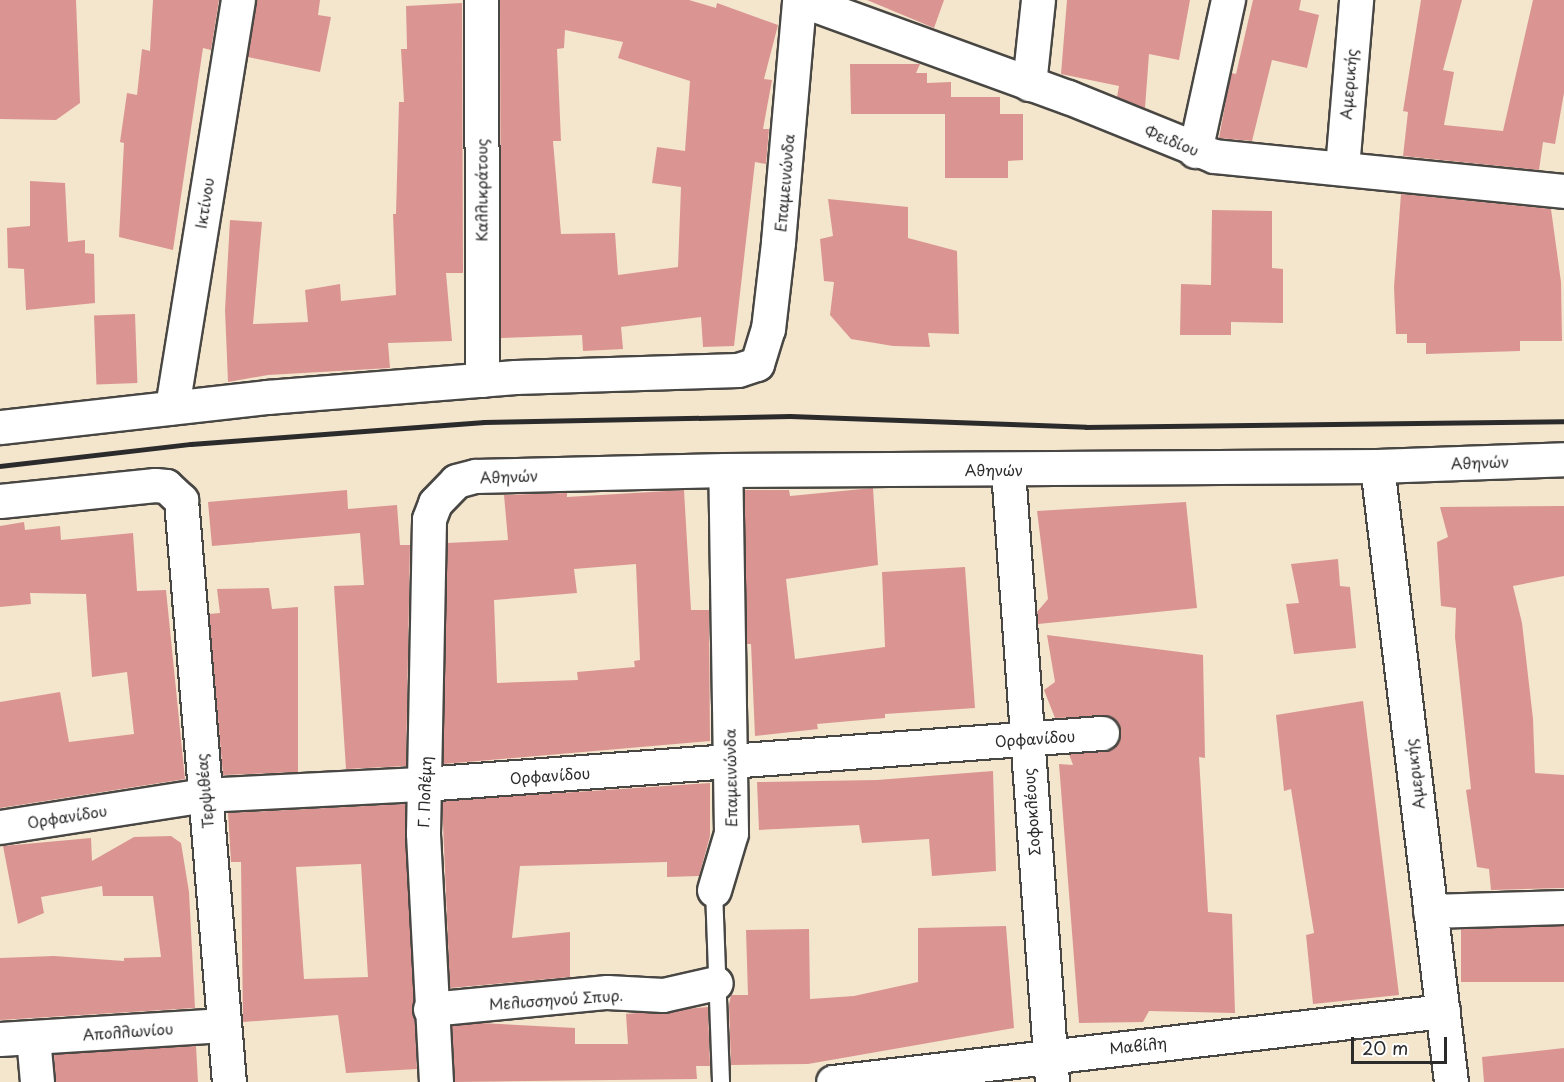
<!DOCTYPE html>
<html>
<head>
<meta charset="utf-8">
<style>
  body { margin:0 }
  #map { position:relative; width:1564px; height:1082px; overflow:hidden; background:#f4e5cd; font-family:"Playpen Sans",sans-serif }
  div>[style] { position:absolute }
  [style*='--x'] { left:calc(var(--x)*1px); top:calc(var(--y)*1px); width:calc(var(--w)*1px); rotate:calc(var(--a)*1deg) }
  .building>* { inset:0; background:#da9592; transform-origin:0 0 }
  .roads { filter:drop-shadow(2px 0 #494743) drop-shadow(-2px 0 #494743) drop-shadow(0 2px #494743) drop-shadow(0 -2px #494743) }
  .service>* { height:16px; margin:-8px; padding:0 8px; transform-origin:8px; border-radius:8px; background:#fff }
  .minor>* { height:33px; margin:-16.5px; padding:0 16.5px; transform-origin:16.5px; border-radius:16.5px; background:#fff }
  .tertiary>* { height:33px; margin:-16.5px; padding:0 16.5px; transform-origin:16.5px; border-radius:16.5px; background:#fff }
  .rail>* { height:4.5px; margin:-2.25px; padding:0 2.25px; transform-origin:2.25px; border-radius:2.25px; background:#2b2b2b }
  span { translate:-50% -50%; white-space:nowrap; text-align:center; line-height:1.15; -webkit-text-stroke:5px #fff; paint-order:stroke }
  .street-label { font-size:15px; color:#2b2b2b }
  .scale { position:absolute; left:1351px; top:1037px; width:96px; height:27px; box-sizing:border-box; border:3px solid #2b2b2b; border-top:0; padding-left:8px; font-size:18px; line-height:21px; white-space:nowrap; color:#2b2b2b; -webkit-text-stroke:4px #fff; paint-order:stroke }
</style>
</head>
<body>
<div id="map">
  <div class="building">
    <div style="clip-path:polygon(0 0,76px 0,80px 103px,56px 120px,0 119px)"></div>
    <div style="clip-path:polygon(153px 0,219px 0,211px 50px,203px 48px,173px 250px,119px 237px,124px 143px,120px 142px,127px 93px,137px 95px,142px 49px,150px 51px)"></div>
    <div style="clip-path:polygon(256px 0,320px 0,318px 15px,331px 17px,320px 72px,248px 57px)"></div>
    <div style="clip-path:polygon(evenodd,500px 0,689px 0,716px 8px,717px 3px,778px 25px,764px 79px,772px 80px,763px 129px,769px 129px,766px 164px,755px 162px,734px 346px,703px 347px,701px 317px,621px 327px,623px 349px,583px 351px,582px 335px,501px 338px,500px 0,565px 30px,623px 42px,618px 58px,690px 81px,685px 151px,657px 147px,652px 183px,681px 187px,678px 267px,618px 275px,615px 233px,561px 234px,553px 141px,561px 141px,557px 49px,564px 48px,565px 30px)"></div>
    <div style="clip-path:polygon(867px 0,944px 0,934px 28px)"></div>
    <div style="clip-path:polygon(1067px 0,1190px 0,1179px 60px,1149px 54px,1145px 108px,1117px 97px,1119px 86px,1061px 74px)"></div>
    <div style="clip-path:polygon(1253px 0,1301px 0,1299px 10px,1319px 15px,1307px 68px,1272px 60px,1252px 141px,1219px 138px,1231px 73px,1236px 74px)"></div>
    <div style="clip-path:polygon(1421px 0,1462px 0,1443px 70px,1454px 72px,1444px 125px,1503px 131px,1533px 0,1564px 0,1564px 93px,1555px 144px,1543px 142px,1539px 170px,1403px 156px,1408px 112px,1403px 111px)"></div>
    <div style="clip-path:polygon(462px 3px,463px 273px,446px 273px,452px 341px,388px 343px,390px 368px,268px 375px,228px 382px,225px 310px,230px 220px,262px 222px,253px 324px,308px 322px,305px 290px,340px 284px,341px 301px,396px 295px,393px 214px,396px 214px,399px 102px,404px 102px,401px 49px,407px 49px,406px 6px)"></div>
    <div style="clip-path:polygon(850px 64px,920px 64px,916px 73px,927px 73px,927px 83px,951px 82px,951px 97px,1000px 97px,1000px 114px,1023px 114px,1023px 160px,1008px 161px,1008px 178px,945px 178px,945px 114px,851px 114px)"></div>
    <div style="clip-path:polygon(30px 181px,65px 183px,68px 242px,85px 240px,85px 253px,94px 254px,95px 303px,26px 310px,24px 269px,8px 268px,7px 228px,30px 226px)"></div>
    <div style="clip-path:polygon(1401px 194px,1551px 209px,1561px 282px,1562px 341px,1520px 341px,1520px 351px,1426px 354px,1426px 343px,1407px 343px,1407px 334px,1396px 334px,1394px 287px)"></div>
    <div style="clip-path:polygon(828px 199px,908px 207px,908px 238px,957px 251px,959px 334px,928px 333px,930px 347px,893px 346px,851px 339px,830px 315px,834px 282px,824px 281px,820px 239px,833px 236px)"></div>
    <div style="clip-path:polygon(1212px 210px,1272px 211px,1272px 268px,1283px 269px,1283px 323px,1231px 322px,1231px 335px,1180px 335px,1181px 284px,1211px 285px)"></div>
    <div style="left:135px;top:314px;width:69px;height:41px;rotate:88deg"></div>
    <div style="clip-path:polygon(873px 488px,878px 565px,786px 579px,795px 659px,885px 647px,882px 572px,965px 567px,975px 708px,885px 714px,885px 718px,817px 724px,818px 729px,755px 736px,751px 644px,747px 644px,744px 490px,789px 490px,790px 496px)"></div>
    <div style="clip-path:polygon(347px 490px,348px 509px,397px 505px,400px 545px,410px 545px,406px 766px,346px 769px,334px 586px,364px 585px,360px 533px,212px 546px,208px 502px)"></div>
    <div style="clip-path:polygon(evenodd,684px 490px,691px 610px,709px 610px,710px 741px,443px 764px,447px 543px,508px 540px,504px 495px,567px 493px,567px 497px,684px 490px,636px 564px,640px 660px,634px 661px,635px 667px,577px 672px,578px 680px,497px 683px,494px 600px,577px 593px,574px 569px,636px 564px)"></div>
    <div style="clip-path:polygon(1186px 502px,1197px 608px,1038px 624px,1037px 612px,1048px 599px,1037px 511px)"></div>
    <div style="clip-path:polygon(1564px 506px,1564px 576px,1513px 586px,1522px 623px,1533px 719px,1535px 773px,1564px 775px,1564px 888px,1491px 890px,1489px 869px,1477px 867px,1466px 790px,1471px 789px,1455px 637px,1456px 608px,1441px 606px,1437px 542px,1448px 537px,1440px 507px)"></div>
    <div style="clip-path:polygon(24px 522px,25px 530px,60px 526px,61px 540px,133px 533px,137px 591px,166px 590px,185px 779px,0 808px,0 702px,60px 692px,69px 742px,134px 734px,127px 672px,92px 677px,86px 594px,30px 593px,31px 604px,0 607px,0 526px)"></div>
    <div style="clip-path:polygon(1338px 559px,1340px 586px,1350px 587px,1356px 648px,1294px 654px,1286px 604px,1299px 603px,1291px 564px)"></div>
    <div style="clip-path:polygon(269px 588px,272px 609px,298px 607px,298px 772px,223px 775px,209px 614px,220px 613px,217px 589px)"></div>
    <div style="clip-path:polygon(1047px 635px,1203px 655px,1205px 758px,1199px 757px,1208px 912px,1232px 914px,1235px 1013px,1149px 1011px,1143px 1022px,1079px 1023px,1059px 764px,1073px 765px,1069px 754px,1112px 749px,1121px 731px,1110px 716px,1055px 718px,1044px 690px,1055px 682px)"></div>
    <div style="clip-path:polygon(1363px 701px,1399px 995px,1313px 1004px,1306px 935px,1314px 933px,1291px 789px,1284px 791px,1276px 715px)"></div>
    <div style="clip-path:polygon(993px 771px,996px 871px,932px 876px,929px 839px,862px 843px,859px 825px,759px 830px,757px 782px,877px 780px)"></div>
    <div style="clip-path:polygon(710px 783px,710px 836px,699px 876px,667px 877px,667px 862px,520px 866px,512px 938px,570px 932px,570px 977px,450px 988px,442px 801px)"></div>
    <div style="clip-path:polygon(evenodd,405px 804px,417px 1069px,346px 1073px,338px 1015px,243px 1022px,241px 862px,231px 862px,228px 813px,405px 804px,361px 864px,368px 977px,304px 979px,296px 867px,361px 864px)"></div>
    <div style="clip-path:polygon(171px 836px,181px 843px,189px 892px,195px 1008px,0 1020px,0 958px,54px 956px,124px 961px,124px 958px,161px 957px,153px 896px,103px 896px,102px 886px,41px 897px,44px 913px,18px 924px,3px 846px,91px 838px,92px 861px,134px 837px)"></div>
    <div style="clip-path:polygon(1006px 926px,1014px 1028px,808px 1064px,731px 1065px,729px 1005px,731px 995px,748px 995px,746px 930px,809px 929px,810px 999px,854px 996px,918px 982px,918px 928px)"></div>
    <div style="left:1564px;top:926px;width:56px;height:103px;rotate:90deg"></div>
    <div style="clip-path:polygon(708px 1007px,710px 1066px,696px 1066px,697px 1079px,455px 1082px,452px 1026px,480px 1023px,575px 1028px,575px 1044px,628px 1044px,626px 1014px)"></div>
    <div style="clip-path:polygon(196px 1046px,198px 1082px,56px 1082px,54px 1054px)"></div>
    <div style="clip-path:polygon(1564px 1048px,1564px 1082px,1484px 1082px,1482px 1057px)"></div>
  </div>
  <div class="roads">
    <div class="service">
      <div style="--x:714;--y:890;--w:192;--a:87.9"></div>
    </div>
    <div class="minor">
      <div style="--x:481;--y:0;--w:380;--a:89.8"></div>
      <div style="--x:801;--y:0;--w:284;--a:20"></div>
      <div style="--x:1068;--y:97;--w:157;--a:22"></div>
      <div style="--x:1214;--y:156;--w:352;--a:5.7"></div>
      <div style="--x:1029;--y:84;--w:84;--a:-83.9"></div>
      <div style="--x:1195;--y:151;--w:155;--a:-77.7"></div>
      <div style="--x:1342;--y:168;--w:169;--a:-85.2"></div>
      <div style="--x:172;--y:407;--w:412;--a:-80.8"></div>
      <div style="--x:0;--y:427;--w:269;--a:-6.4"></div>
      <div style="--x:267;--y:397;--w:249;--a:-4.6"></div>
      <div style="--x:515;--y:377;--w:223;--a:-1.8"></div>
      <div style="--x:738;--y:370;--w:20;--a:-18"></div>
      <div style="--x:757;--y:364;--w:37;--a:-73"></div>
      <div style="--x:768;--y:329;--w:88;--a:-83.4"></div>
      <div style="--x:778;--y:242;--w:243;--a:-85"></div>
      <div style="--x:1377;--y:466;--w:620;--a:83.15"></div>
      <div style="--x:1008;--y:470;--w:614;--a:85.89"></div>
      <div style="--x:204;--y:795;--w:219;--a:-2.9"></div>
      <div style="--x:423;--y:784;--w:681;--a:-4.3"></div>
      <div style="--x:714;--y:890;--w:59;--a:-73.4"></div>
      <div style="--x:731;--y:833;--w:363;--a:-90.9"></div>
      <div style="--x:1430;--y:911;--w:134;--a:-1.7"></div>
      <div style="--x:430;--y:1009;--w:178;--a:-5.5"></div>
      <div style="--x:607;--y:992;--w:56;--a:3.1"></div>
      <div style="--x:663;--y:995;--w:54;--a:-12.8"></div>
      <div style="--x:33;--y:1037;--w:45;--a:84.9"></div>
      <div style="--x:0;--y:1039;--w:224;--a:-3.6"></div>
      <div style="--x:436;--y:1082;--w:249;--a:-93"></div>
      <div style="--x:423;--y:833;--w:314;--a:-88.9"></div>
      <div style="--x:429;--y:519;--w:17;--a:-69"></div>
      <div style="--x:435;--y:503;--w:30;--a:-46"></div>
      <div style="--x:456;--y:481;--w:20;--a:-15"></div>
      <div style="--x:475;--y:476;--w:250;--a:-1.4"></div>
      <div style="--x:725;--y:470;--w:652;--a:-0.35"></div>
      <div style="--x:1377;--y:466;--w:187;--a:-2.1"></div>
      <div style="--x:833;--y:1082;--w:614;--a:-6.64"></div>
    </div>
    <div class="tertiary">
      <div style="--x:0;--y:501;--w:156;--a:-5.9"></div>
      <div style="--x:155;--y:485;--w:11;--a:5"></div>
      <div style="--x:166;--y:486;--w:21;--a:43"></div>
      <div style="--x:181;--y:500;--w:584;--a:85.29"></div>
      <div style="--x:0;--y:827;--w:206;--a:-8.9"></div>
    </div>
  </div>
  <div class="rail">
    <div style="--x:0;--y:466;--w:192;--a:-6.6"></div>
    <div style="--x:191;--y:444;--w:294;--a:-4.3"></div>
    <div style="--x:484;--y:422;--w:306;--a:-1.1"></div>
    <div style="--x:790;--y:416;--w:296;--a:2.1"></div>
    <div style="--x:1086;--y:427;--w:478;--a:-0.7"></div>
  </div>
  <div class="street-label">
    <span style="left:1348px;top:84px;rotate:-85deg">Αμερικής</span>
    <span style="left:1172px;top:140px;rotate:22deg">Φειδίου</span>
    <span style="left:784px;top:183px;rotate:-85deg">Επαμεινώνδα</span>
    <span style="left:481px;top:190px;rotate:-90deg">Καλλικράτους</span>
    <span style="left:204px;top:203px;rotate:-81deg">Ικτίνου</span>
    <span style="left:1480px;top:462px;rotate:-2deg">Αθηνών</span>
    <span style="left:994px;top:470px">Αθηνών</span>
    <span style="left:509px;top:476px;rotate:-2deg">Αθηνών</span>
    <span style="left:1035px;top:738px;rotate:-4deg">Ορφανίδου</span>
    <span style="left:1414px;top:774px;rotate:-97deg">Αμερικής</span>
    <span style="left:550px;top:775px;rotate:-4deg">Ορφανίδου</span>
    <span style="left:730px;top:778px;rotate:-91deg">Επαμεινώνδα</span>
    <span style="left:204px;top:791px;rotate:-95deg">Τερψιθέας</span>
    <span style="left:424px;top:792px;rotate:-88deg">Γ. Πολέμη</span>
    <span style="left:1031px;top:812px;rotate:-94deg">Σοφοκλέους</span>
    <span style="left:67px;top:816px;rotate:-9deg">Ορφανίδου</span>
    <span style="left:556px;top:999px;rotate:-4deg">Μελισσηνού Σπυρ.</span>
    <span style="left:128px;top:1031px;rotate:-4deg">Απολλωνίου</span>
    <span style="left:1138px;top:1045px;rotate:-6deg">Μαβίλη</span>
  </div>
  <div class="scale">20 m</div>
</div>
</body>
</html>
